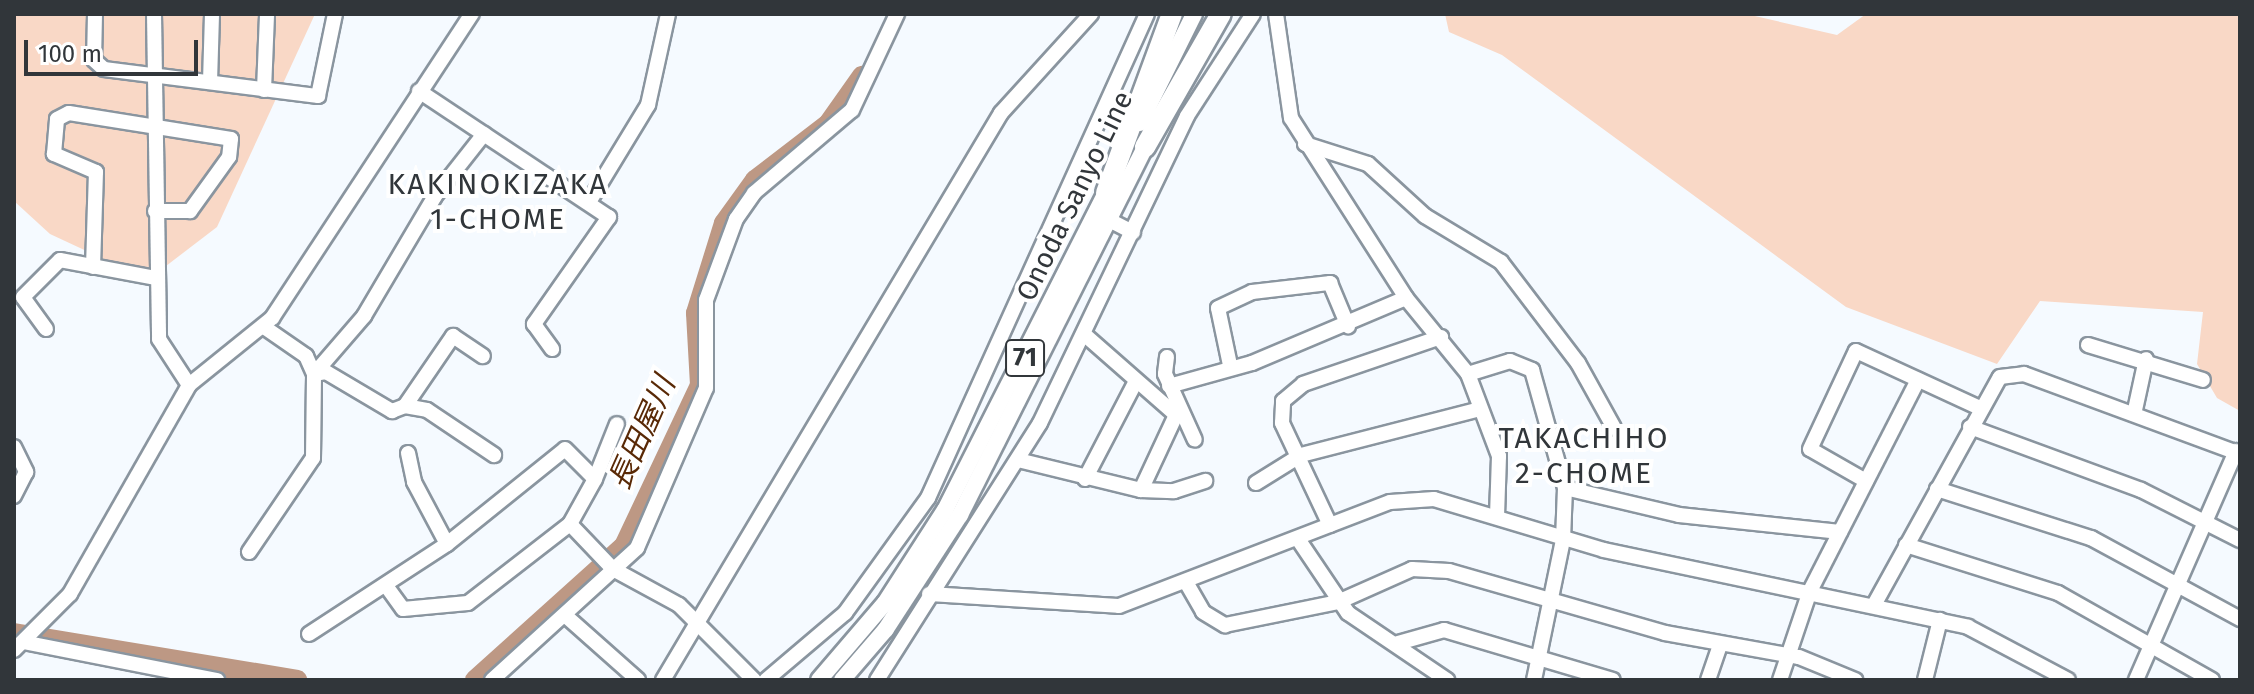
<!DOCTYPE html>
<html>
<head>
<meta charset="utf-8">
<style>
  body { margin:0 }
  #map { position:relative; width:2254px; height:694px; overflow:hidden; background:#f5faff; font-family:"Fira Sans","Noto Sans JP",sans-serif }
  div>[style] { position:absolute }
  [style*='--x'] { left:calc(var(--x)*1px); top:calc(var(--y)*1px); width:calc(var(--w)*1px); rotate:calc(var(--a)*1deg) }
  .green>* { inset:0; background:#f9d8c6 }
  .river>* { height:20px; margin:-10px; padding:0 10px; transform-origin:10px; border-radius:10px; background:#bd9884 }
  .roads { filter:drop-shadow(2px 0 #8a959f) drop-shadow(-2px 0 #8a959f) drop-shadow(0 2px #8a959f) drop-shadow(0 -2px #8a959f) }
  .minor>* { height:14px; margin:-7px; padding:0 7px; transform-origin:7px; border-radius:7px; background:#fff }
  .major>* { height:16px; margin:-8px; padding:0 8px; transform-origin:8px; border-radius:8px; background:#fff }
  .highway>* { height:20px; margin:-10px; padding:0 10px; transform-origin:10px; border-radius:10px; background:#fff }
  span { translate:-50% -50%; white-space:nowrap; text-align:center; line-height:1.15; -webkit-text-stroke:8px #fff; paint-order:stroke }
  .shield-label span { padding:2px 6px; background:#fff; border:2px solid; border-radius:6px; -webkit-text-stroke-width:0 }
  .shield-label { font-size:26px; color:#31363a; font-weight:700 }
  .street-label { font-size:28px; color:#31363a }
  .neighbourhood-label { font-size:30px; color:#31363a; letter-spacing:2px }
  .water-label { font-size:30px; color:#592906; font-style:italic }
  .frame { position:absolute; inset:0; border:16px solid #31363a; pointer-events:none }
  .scale { position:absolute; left:24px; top:40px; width:174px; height:36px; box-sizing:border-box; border:4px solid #31363a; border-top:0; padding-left:10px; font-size:24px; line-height:28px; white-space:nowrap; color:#31363a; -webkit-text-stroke:6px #fff; paint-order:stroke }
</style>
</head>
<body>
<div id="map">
  <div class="green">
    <div style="clip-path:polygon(14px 14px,315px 14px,217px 227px,166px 266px,123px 268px,50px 234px,14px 201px)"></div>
    <div style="clip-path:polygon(1445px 14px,1746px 14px,1837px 35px,1866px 14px,2240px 14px,2240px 411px,2217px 398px,2197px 364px,2203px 312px,2040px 301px,1997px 364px,1846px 307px,1502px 55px,1449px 32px)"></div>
  </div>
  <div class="river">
    <div style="--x:14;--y:633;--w:287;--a:9.4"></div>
    <div style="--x:475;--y:680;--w:200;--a:-42"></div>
    <div style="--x:624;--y:546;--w:178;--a:-64.7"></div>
    <div style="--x:700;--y:385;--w:72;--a:-93.2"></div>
    <div style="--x:696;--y:313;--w:94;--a:-72.7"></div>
    <div style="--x:724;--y:223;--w:53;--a:-54.2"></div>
    <div style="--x:755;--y:180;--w:92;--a:-37.5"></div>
    <div style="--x:828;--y:124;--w:59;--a:-54.7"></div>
  </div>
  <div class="roads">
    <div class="minor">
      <div style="--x:95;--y:14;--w:46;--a:91.2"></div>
      <div style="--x:94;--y:60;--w:13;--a:42"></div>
      <div style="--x:104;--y:69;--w:216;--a:7.2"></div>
      <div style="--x:318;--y:96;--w:84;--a:-78.3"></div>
      <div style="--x:154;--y:14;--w:325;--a:89.1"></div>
      <div style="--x:159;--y:339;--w:55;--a:56.9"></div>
      <div style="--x:1276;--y:14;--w:105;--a:81.8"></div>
      <div style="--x:1291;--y:118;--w:214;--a:57.4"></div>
      <div style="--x:1406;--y:298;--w:98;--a:50.8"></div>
      <div style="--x:1468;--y:374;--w:88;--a:69.3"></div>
      <div style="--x:1499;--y:456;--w:60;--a:91.9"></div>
      <div style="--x:210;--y:82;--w:68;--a:-88.3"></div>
      <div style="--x:264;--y:90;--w:76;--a:-87.7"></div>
      <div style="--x:419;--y:91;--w:228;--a:33.6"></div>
      <div style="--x:609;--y:217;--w:131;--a:125"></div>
      <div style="--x:534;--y:324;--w:31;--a:54"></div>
      <div style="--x:1305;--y:144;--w:66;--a:17.6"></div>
      <div style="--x:1368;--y:164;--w:77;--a:42.4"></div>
      <div style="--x:1425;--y:216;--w:89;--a:31.2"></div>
      <div style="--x:1501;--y:262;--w:127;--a:52.7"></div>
      <div style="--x:1578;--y:363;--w:74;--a:61"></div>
      <div style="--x:589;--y:202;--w:114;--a:-58.7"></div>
      <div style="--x:648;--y:105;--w:93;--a:-77.6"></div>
      <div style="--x:1109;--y:220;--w:27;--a:27"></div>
      <div style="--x:93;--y:267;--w:95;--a:-88.2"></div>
      <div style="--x:96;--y:172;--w:46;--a:-156.8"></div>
      <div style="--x:54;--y:154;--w:35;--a:-85"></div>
      <div style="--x:57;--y:119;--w:13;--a:-27"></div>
      <div style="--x:69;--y:113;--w:164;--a:9.1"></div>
      <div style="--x:231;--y:139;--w:18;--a:96"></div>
      <div style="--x:229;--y:157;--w:67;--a:125.8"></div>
      <div style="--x:190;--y:211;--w:35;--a:180"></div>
      <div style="--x:264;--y:327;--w:51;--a:34.6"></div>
      <div style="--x:306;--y:356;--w:20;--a:66"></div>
      <div style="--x:314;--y:374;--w:12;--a:-9"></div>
      <div style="--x:326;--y:372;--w:77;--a:30.6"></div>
      <div style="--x:392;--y:411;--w:14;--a:-21"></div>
      <div style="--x:405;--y:406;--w:85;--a:-55.6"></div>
      <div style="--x:453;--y:336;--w:36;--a:34"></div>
      <div style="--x:46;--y:329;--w:39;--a:-126"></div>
      <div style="--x:23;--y:297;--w:52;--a:-45"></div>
      <div style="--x:60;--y:260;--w:98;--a:10.6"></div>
      <div style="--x:1085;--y:335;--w:121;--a:41.3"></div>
      <div style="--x:1176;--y:415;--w:83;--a:115"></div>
      <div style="--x:2088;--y:345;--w:120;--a:16.9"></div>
      <div style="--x:1167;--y:357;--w:17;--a:97"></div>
      <div style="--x:1165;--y:374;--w:72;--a:65.6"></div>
      <div style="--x:1230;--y:365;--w:58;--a:-101.9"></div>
      <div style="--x:1218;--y:308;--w:38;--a:-25"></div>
      <div style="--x:1252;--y:292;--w:79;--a:-6.6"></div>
      <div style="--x:1330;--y:283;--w:47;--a:67.3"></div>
      <div style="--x:1468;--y:374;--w:44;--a:-17.2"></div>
      <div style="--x:1510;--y:361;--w:24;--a:22"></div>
      <div style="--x:1532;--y:370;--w:123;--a:74.4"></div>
      <div style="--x:1565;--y:488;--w:52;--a:92.2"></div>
      <div style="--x:1563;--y:540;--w:143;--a:101.7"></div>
      <div style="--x:1169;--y:386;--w:86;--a:-15.5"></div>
      <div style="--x:1252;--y:363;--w:167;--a:-22.9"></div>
      <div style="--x:405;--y:406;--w:22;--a:10"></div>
      <div style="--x:427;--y:410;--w:81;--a:33.9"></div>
      <div style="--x:2135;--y:410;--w:52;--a:-77.8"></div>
      <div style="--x:1970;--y:427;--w:182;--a:20.2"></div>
      <div style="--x:2141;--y:490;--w:111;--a:26.8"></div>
      <div style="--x:14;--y:447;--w:28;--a:64"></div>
      <div style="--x:26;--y:472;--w:27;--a:117"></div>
      <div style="--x:408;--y:453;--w:30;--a:78"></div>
      <div style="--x:414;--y:482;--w:70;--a:62"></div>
      <div style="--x:1018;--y:460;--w:127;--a:13.7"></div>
      <div style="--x:1141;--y:490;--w:33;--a:2"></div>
      <div style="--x:1174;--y:491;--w:33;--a:-18"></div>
      <div style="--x:595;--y:479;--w:59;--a:-68.2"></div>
      <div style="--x:1085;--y:479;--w:110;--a:-62.5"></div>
      <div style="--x:1866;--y:481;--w:64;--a:-150.3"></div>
      <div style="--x:1810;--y:449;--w:108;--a:-64.9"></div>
      <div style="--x:1856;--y:351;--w:136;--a:24.7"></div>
      <div style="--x:1256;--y:483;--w:53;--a:-31.9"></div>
      <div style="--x:1301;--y:455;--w:185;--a:-14.4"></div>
      <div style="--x:1565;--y:488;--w:117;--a:13.3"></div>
      <div style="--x:1679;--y:515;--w:162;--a:6"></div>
      <div style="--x:1937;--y:489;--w:162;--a:17.7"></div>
      <div style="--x:2091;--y:538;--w:170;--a:28.5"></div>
      <div style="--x:1330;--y:525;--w:113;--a:-115.2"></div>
      <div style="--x:1282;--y:423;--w:22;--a:-87"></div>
      <div style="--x:1283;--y:401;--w:26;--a:-40"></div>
      <div style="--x:1303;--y:384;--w:146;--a:-18.8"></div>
      <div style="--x:1298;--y:539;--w:89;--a:56"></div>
      <div style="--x:1348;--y:613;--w:120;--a:34.1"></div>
      <div style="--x:1906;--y:545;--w:159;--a:17.5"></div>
      <div style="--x:2058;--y:593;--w:177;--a:29.5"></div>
      <div style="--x:249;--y:552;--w:114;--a:-55.8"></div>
      <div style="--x:313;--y:458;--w:84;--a:-89.3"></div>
      <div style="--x:314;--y:374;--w:77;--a:-49.2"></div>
      <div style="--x:364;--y:316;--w:139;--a:-59.4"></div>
      <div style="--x:435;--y:196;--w:79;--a:-51.7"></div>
      <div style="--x:1186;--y:582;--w:34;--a:60"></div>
      <div style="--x:1203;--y:612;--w:26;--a:31"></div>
      <div style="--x:1225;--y:625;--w:115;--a:-11.5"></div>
      <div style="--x:1338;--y:602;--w:81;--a:-24"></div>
      <div style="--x:1412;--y:569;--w:37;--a:3"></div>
      <div style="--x:1449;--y:571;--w:225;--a:16"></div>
      <div style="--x:1665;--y:633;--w:136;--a:10.2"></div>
      <div style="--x:1799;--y:657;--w:61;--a:22.3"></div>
      <div style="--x:387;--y:587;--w:27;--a:54"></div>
      <div style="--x:403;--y:609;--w:65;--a:-5.3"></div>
      <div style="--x:468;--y:603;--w:129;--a:-37.8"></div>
      <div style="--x:929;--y:594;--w:190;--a:3.6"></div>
      <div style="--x:1119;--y:606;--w:290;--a:-21"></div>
      <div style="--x:1390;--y:502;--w:44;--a:-3.9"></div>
      <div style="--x:1434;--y:499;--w:177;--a:16.7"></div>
      <div style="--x:1604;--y:550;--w:372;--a:11.9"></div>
      <div style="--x:1968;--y:627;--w:113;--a:27.9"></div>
      <div style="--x:1874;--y:605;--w:260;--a:-61.1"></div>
      <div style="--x:2000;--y:377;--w:24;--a:-7"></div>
      <div style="--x:2024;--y:374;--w:230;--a:20.3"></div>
      <div style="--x:567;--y:617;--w:95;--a:41.6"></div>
      <div style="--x:309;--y:634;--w:165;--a:-33.1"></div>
      <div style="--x:447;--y:544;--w:151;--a:-38.8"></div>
      <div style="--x:565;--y:449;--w:42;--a:45"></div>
      <div style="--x:595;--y:479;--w:51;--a:119.1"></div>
      <div style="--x:570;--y:524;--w:62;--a:46.3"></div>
      <div style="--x:613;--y:569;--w:75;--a:28.6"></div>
      <div style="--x:679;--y:605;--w:106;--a:45"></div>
      <div style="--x:23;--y:642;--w:198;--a:11.1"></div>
      <div style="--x:1398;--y:643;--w:48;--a:-15.8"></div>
      <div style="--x:1444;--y:630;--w:176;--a:16.5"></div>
      <div style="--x:14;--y:650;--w:79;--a:-45"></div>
      <div style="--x:70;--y:594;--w:241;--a:-60.3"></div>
      <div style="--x:189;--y:385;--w:107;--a:-38.9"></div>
      <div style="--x:272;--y:318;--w:364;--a:-56.7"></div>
      <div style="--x:492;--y:680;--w:196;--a:-42.3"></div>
      <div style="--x:637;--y:548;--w:174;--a:-66.7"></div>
      <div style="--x:706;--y:388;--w:88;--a:-90"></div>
      <div style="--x:706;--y:300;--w:86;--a:-69.7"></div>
      <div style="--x:736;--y:219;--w:32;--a:-55"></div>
      <div style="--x:754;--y:193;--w:128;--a:-40.3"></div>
      <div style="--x:852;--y:110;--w:106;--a:-64.9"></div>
      <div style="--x:663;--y:680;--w:660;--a:-59.2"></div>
      <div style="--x:1001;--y:113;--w:134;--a:-47.7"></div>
      <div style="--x:766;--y:680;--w:104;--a:-40.3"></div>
      <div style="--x:845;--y:613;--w:142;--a:-54.2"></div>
      <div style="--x:928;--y:498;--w:531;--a:-65.65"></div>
      <div style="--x:877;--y:680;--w:304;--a:-57.6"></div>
      <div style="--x:1040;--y:423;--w:340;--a:-64.4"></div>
      <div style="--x:1187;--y:116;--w:121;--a:-57.1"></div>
      <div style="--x:1708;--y:680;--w:37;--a:-71"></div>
      <div style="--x:1780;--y:680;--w:94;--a:-71.4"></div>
      <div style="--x:1810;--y:591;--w:237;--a:-62.9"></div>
      <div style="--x:1925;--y:680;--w:62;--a:-76"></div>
      <div style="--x:2136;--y:680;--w:250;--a:-66.4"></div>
    </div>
    <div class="major">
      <div style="--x:1140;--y:123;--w:122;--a:-63.6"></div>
      <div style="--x:819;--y:680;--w:101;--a:-49.4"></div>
      <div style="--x:885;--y:603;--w:111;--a:-57.2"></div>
      <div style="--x:945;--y:510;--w:367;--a:-63.1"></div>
      <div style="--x:842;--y:680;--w:67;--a:-49.2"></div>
      <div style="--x:886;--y:629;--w:136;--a:-57"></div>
      <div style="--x:960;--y:515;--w:422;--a:-63.3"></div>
    </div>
    <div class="highway">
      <div style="--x:1145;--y:147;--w:153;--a:-60.3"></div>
      <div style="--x:1106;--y:193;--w:191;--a:-69.8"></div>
    </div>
  </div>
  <div class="shield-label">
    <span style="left:1025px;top:358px">71</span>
  </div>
  <div class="street-label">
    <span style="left:1075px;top:196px;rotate:-64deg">Onoda Sanyo Line</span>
  </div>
  <div class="neighbourhood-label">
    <span style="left:498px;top:201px">KAKINOKIZAKA<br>1-CHOME</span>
    <span style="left:1584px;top:455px">TAKACHIHO<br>2-CHOME</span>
  </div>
  <div class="water-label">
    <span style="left:642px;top:433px;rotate:-66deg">長田屋川</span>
  </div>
  <div class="frame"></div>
  <div class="scale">100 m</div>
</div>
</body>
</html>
